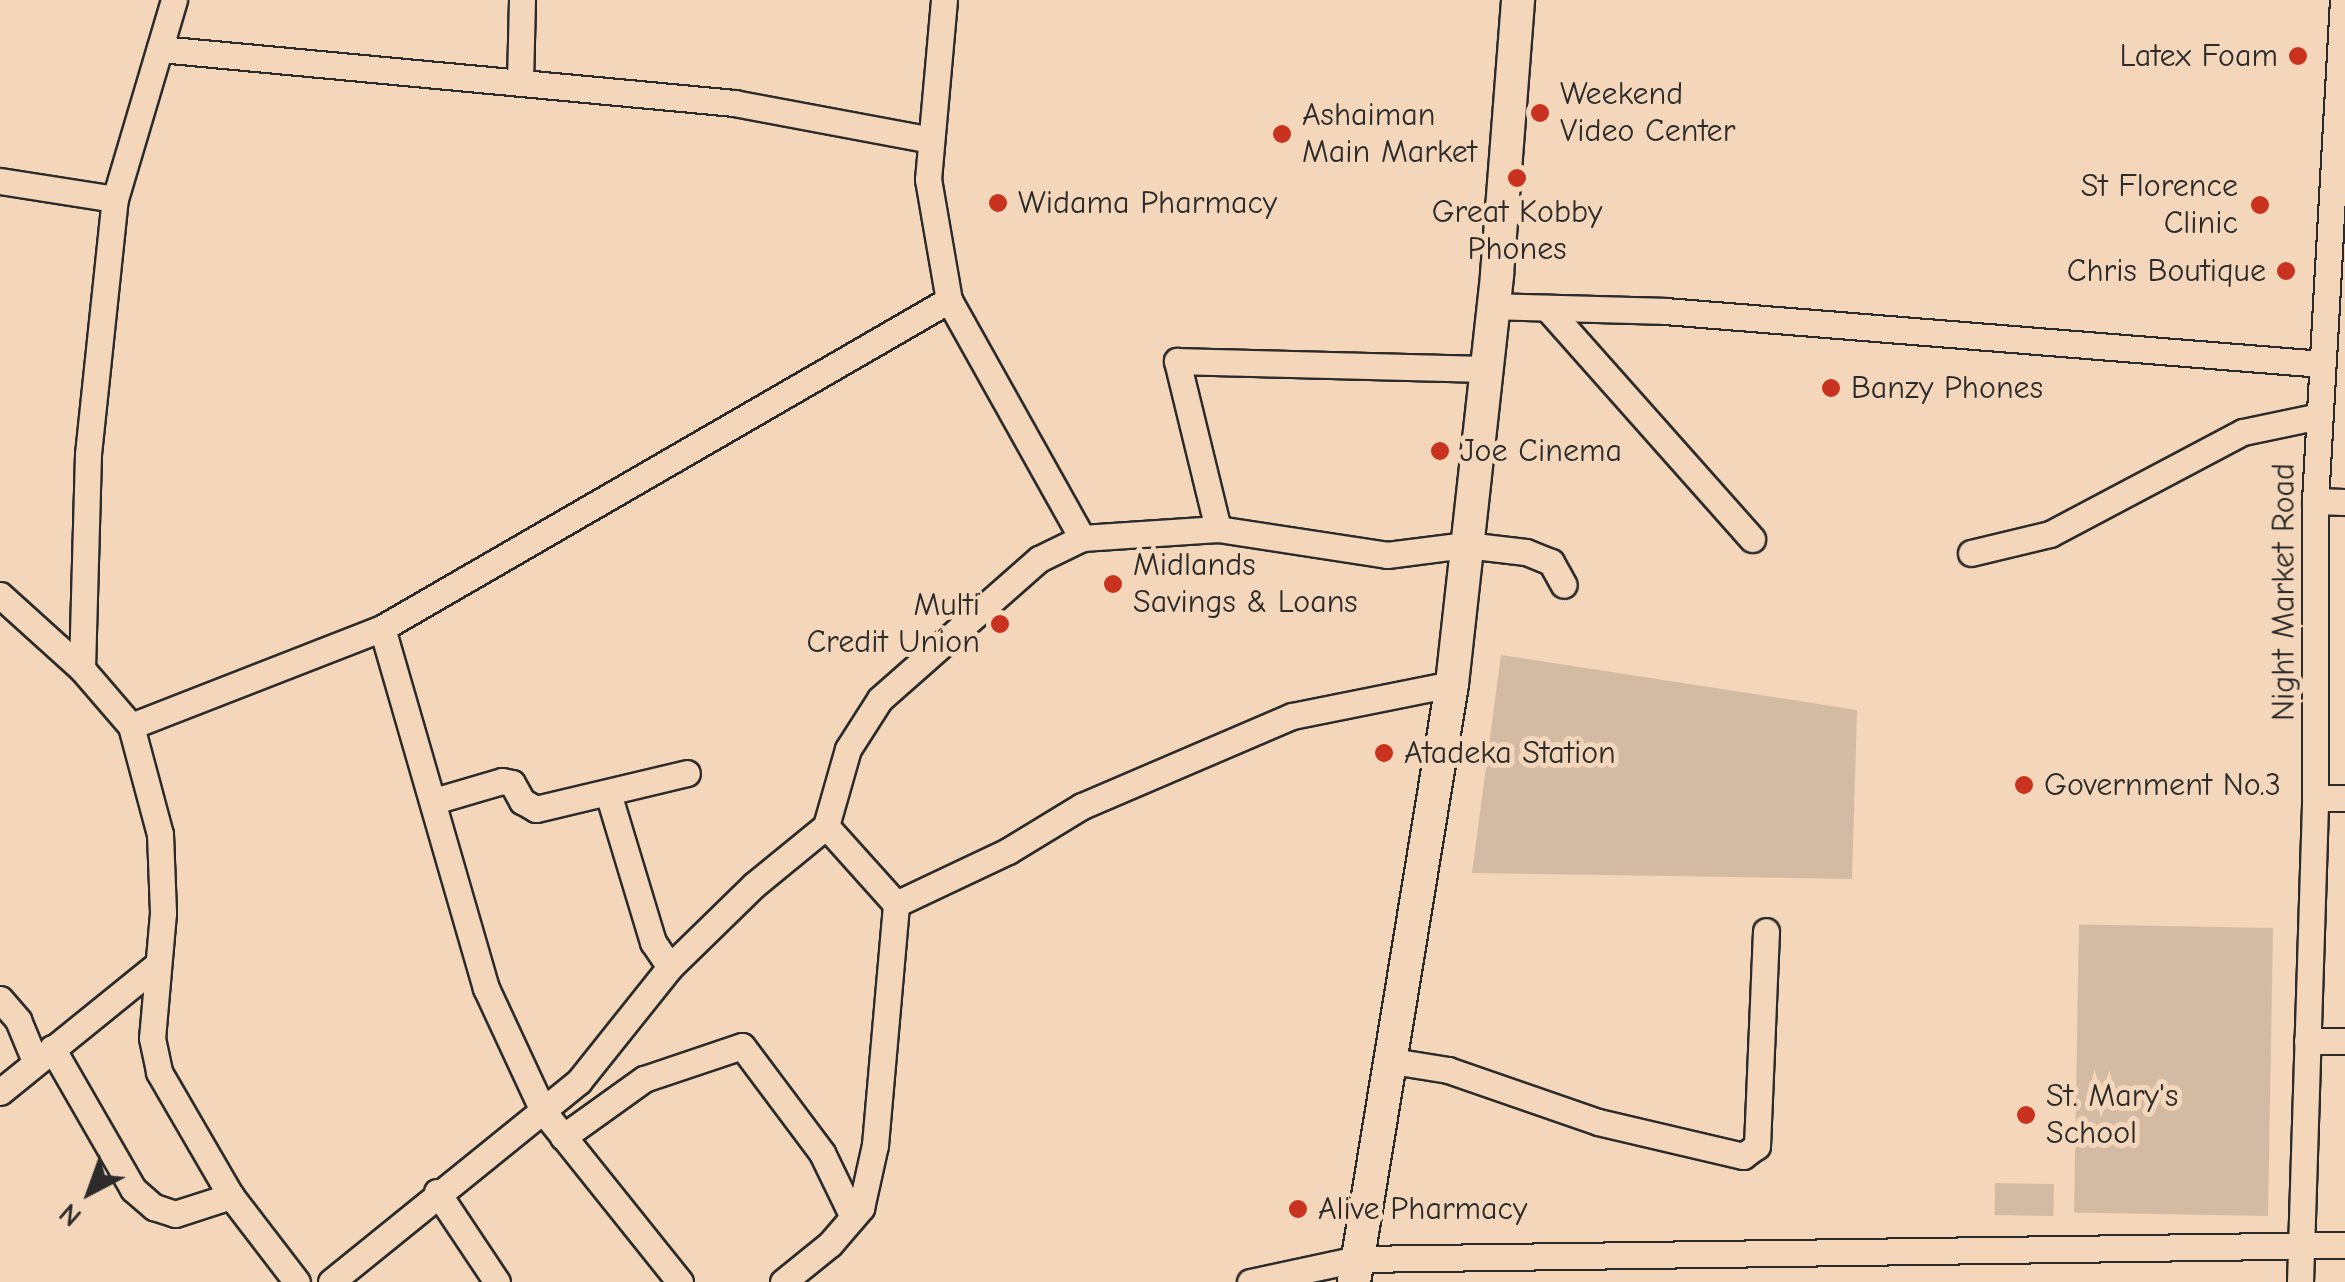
<!DOCTYPE html>
<html>
<head>
<meta charset="utf-8">
<style>
  body { margin:0 }
  #map { position:relative; width:2345px; height:1282px; overflow:hidden; background:#f4d6ba; font-family:"Comic Neue",sans-serif }
  div>[style] { position:absolute }
  [style*='--x'] { left:calc(var(--x)*1px); top:calc(var(--y)*1px); width:calc(var(--w)*1px); rotate:calc(var(--a)*1deg) }
  .green>* { inset:0; background:#d3baa2; transform-origin:0 0 }
  .roads { filter:drop-shadow(2px 0 #2b2b2b) drop-shadow(-2px 0 #2b2b2b) drop-shadow(0 2px #2b2b2b) drop-shadow(0 -2px #2b2b2b) }
  .minor>* { height:25px; margin:-12.5px; padding:0 12.5px; transform-origin:12.5px; border-radius:12.5px; background:#f4d6ba }
  .major>* { height:32px; margin:-16px; padding:0 16px; transform-origin:16px; border-radius:16px; background:#f4d6ba }
  .dots>* { width:28px; height:28px; translate:-50% -50%; box-sizing:border-box; border:5px solid #f4d6ba; border-radius:50% }
  span { translate:-50% -50%; white-space:nowrap; text-align:center; line-height:1.15; -webkit-text-stroke:10px #f4d6ba; paint-order:stroke }
  .poi-label { font-size:32px; color:#2b2b2b }
  .right { translate:-100% -50%; text-align:right }
  .left { translate:0 -50%; text-align:left }
  .street-label { font-size:32px; color:#2b2b2b }
  .north { position:absolute; left:40px; top:1142px; width:100px; height:100px; -webkit-text-stroke:8px #f4d6ba; paint-order:stroke; rotate:221deg; font-size:28px; font-weight:700; line-height:40px; text-align:center; color:#2b2b2b }
  .north::after { content:''; display:block; margin:auto; width:35px; height:45px; background:#2b2b2b; clip-path:polygon(50% 0,100% 100%,50% 72%,0 100%) }
</style>
</head>
<body>
<div id="map">
  <div class="green">
    <div style="clip-path:polygon(1501px 655px,1857px 710px,1852px 879px,1472px 873px)"></div>
    <div style="left:2273px;top:928px;width:288px;height:194px;rotate:91deg"></div>
    <div style="left:1995px;top:1183px;width:59px;height:32px;rotate:1deg"></div>
  </div>
  <div class="roads">
    <div class="minor">
      <div style="--x:944;--y:0;--w:180;--a:95.1"></div>
      <div style="--x:928;--y:179;--w:123;--a:80.2"></div>
      <div style="--x:949;--y:300;--w:273;--a:60.8"></div>
      <div style="--x:160;--y:49;--w:577;--a:5.37"></div>
      <div style="--x:734;--y:103;--w:200;--a:10.6"></div>
      <div style="--x:520;--y:82;--w:82;--a:-88.6"></div>
      <div style="--x:0;--y:181;--w:116;--a:8.9"></div>
      <div style="--x:115;--y:199;--w:208;--a:-73.5"></div>
      <div style="--x:1491;--y:306;--w:174;--a:1.6"></div>
      <div style="--x:1665;--y:311;--w:659;--a:4.61"></div>
      <div style="--x:1547;--y:308;--w:309;--a:48.4"></div>
      <div style="--x:2315;--y:501;--w:30;--a:2"></div>
      <div style="--x:1218;--y:529;--w:173;--a:-103.7"></div>
      <div style="--x:1177;--y:361;--w:306;--a:1.5"></div>
      <div style="--x:1971;--y:553;--w:81;--a:-13.5"></div>
      <div style="--x:2050;--y:534;--w:218;--a:-27.9"></div>
      <div style="--x:2243;--y:432;--w:78;--a:-11.9"></div>
      <div style="--x:0;--y:595;--w:110;--a:42.1"></div>
      <div style="--x:82;--y:669;--w:75;--a:49.3"></div>
      <div style="--x:131;--y:726;--w:112;--a:75"></div>
      <div style="--x:160;--y:834;--w:79;--a:87.8"></div>
      <div style="--x:163;--y:913;--w:125;--a:95"></div>
      <div style="--x:152;--y:1038;--w:35;--a:78"></div>
      <div style="--x:159;--y:1072;--w:143;--a:59.9"></div>
      <div style="--x:231;--y:1196;--w:108;--a:52.5"></div>
      <div style="--x:382;--y:628;--w:375;--a:73.9"></div>
      <div style="--x:486;--y:988;--w:136;--a:65.1"></div>
      <div style="--x:543;--y:1111;--w:219;--a:51.3"></div>
      <div style="--x:82;--y:669;--w:215;--a:-88.4"></div>
      <div style="--x:88;--y:454;--w:256;--a:-84"></div>
      <div style="--x:131;--y:726;--w:269;--a:-21.3"></div>
      <div style="--x:382;--y:628;--w:655;--a:-30.05"></div>
      <div style="--x:608;--y:793;--w:156;--a:73.2"></div>
      <div style="--x:653;--y:942;--w:30;--a:56"></div>
      <div style="--x:2315;--y:798;--w:30;--a:0"></div>
      <div style="--x:434;--y:801;--w:71;--a:-16.4"></div>
      <div style="--x:502;--y:781;--w:10;--a:11"></div>
      <div style="--x:512;--y:783;--w:21;--a:61"></div>
      <div style="--x:522;--y:801;--w:16;--a:30"></div>
      <div style="--x:536;--y:809;--w:155;--a:-13.4"></div>
      <div style="--x:826;--y:826;--w:105;--a:48.1"></div>
      <div style="--x:896;--y:904;--w:124;--a:-25.3"></div>
      <div style="--x:1008;--y:851;--w:87;--a:-31.3"></div>
      <div style="--x:1082;--y:806;--w:228;--a:-23.2"></div>
      <div style="--x:1292;--y:716;--w:163;--a:-11.3"></div>
      <div style="--x:0;--y:999;--w:28;--a:49"></div>
      <div style="--x:18;--y:1020;--w:44;--a:67.5"></div>
      <div style="--x:2307;--y:1041;--w:38;--a:0"></div>
      <div style="--x:52;--y:1048;--w:163;--a:60.1"></div>
      <div style="--x:133;--y:1189;--w:28;--a:41"></div>
      <div style="--x:154;--y:1207;--w:22;--a:18"></div>
      <div style="--x:175;--y:1214;--w:59;--a:-17.8"></div>
      <div style="--x:1392;--y:1061;--w:57;--a:9.1"></div>
      <div style="--x:1448;--y:1070;--w:159;--a:19.1"></div>
      <div style="--x:1598;--y:1122;--w:149;--a:13.2"></div>
      <div style="--x:1743;--y:1156;--w:17;--a:-36"></div>
      <div style="--x:1757;--y:1146;--w:215;--a:-87.6"></div>
      <div style="--x:0;--y:1092;--w:202;--a:-39"></div>
      <div style="--x:563;--y:1137;--w:100;--a:-35.6"></div>
      <div style="--x:644;--y:1079;--w:103;--a:-18.6"></div>
      <div style="--x:742;--y:1046;--w:134;--a:53.2"></div>
      <div style="--x:822;--y:1153;--w:71;--a:64.2"></div>
      <div style="--x:437;--y:1192;--w:108;--a:56.3"></div>
      <div style="--x:331;--y:1282;--w:319;--a:-39"></div>
      <div style="--x:579;--y:1081;--w:146;--a:-51.4"></div>
      <div style="--x:670;--y:967;--w:117;--a:-44.3"></div>
      <div style="--x:754;--y:885;--w:93;--a:-39.3"></div>
      <div style="--x:826;--y:826;--w:80;--a:-74.1"></div>
      <div style="--x:848;--y:749;--w:59;--a:-57.4"></div>
      <div style="--x:880;--y:699;--w:212;--a:-41.4"></div>
      <div style="--x:1039;--y:559;--w:48;--a:-26"></div>
      <div style="--x:1082;--y:538;--w:136;--a:-3.8"></div>
      <div style="--x:1218;--y:529;--w:171;--a:8.7"></div>
      <div style="--x:1387;--y:555;--w:80;--a:-7.2"></div>
      <div style="--x:1466;--y:545;--w:60;--a:6.7"></div>
      <div style="--x:1526;--y:552;--w:27;--a:22"></div>
      <div style="--x:1551;--y:562;--w:26;--a:61"></div>
      <div style="--x:783;--y:1282;--w:60;--a:-39"></div>
      <div style="--x:830;--y:1244;--w:48;--a:-49.3"></div>
      <div style="--x:861;--y:1208;--w:65;--a:-77.5"></div>
      <div style="--x:875;--y:1145;--w:242;--a:-85"></div>
      <div style="--x:1250;--y:1282;--w:109;--a:-12.1"></div>
      <div style="--x:1357;--y:1259;--w:988;--a:-0.81"></div>
      <div style="--x:2300;--y:1282;--w:484;--a:-88.2"></div>
      <div style="--x:2315;--y:798;--w:297;--a:-90"></div>
      <div style="--x:2315;--y:501;--w:502;--a:-86.8"></div>
    </div>
    <div class="major">
      <div style="--x:1354;--y:1282;--w:606;--a:-80.69"></div>
      <div style="--x:1452;--y:684;--w:412;--a:-83.7"></div>
      <div style="--x:1497;--y:274;--w:275;--a:-85.6"></div>
    </div>
  </div>
  <div class="dots">
    <div style="left:2298px;top:56px;background:#c8321e"></div>
    <div style="left:1540px;top:113px;background:#c8321e"></div>
    <div style="left:1282px;top:134px;background:#c8321e"></div>
    <div style="left:1517px;top:178px;background:#c8321e"></div>
    <div style="left:998px;top:203px;background:#c8321e"></div>
    <div style="left:2260px;top:205px;background:#c8321e"></div>
    <div style="left:2286px;top:271px;background:#c8321e"></div>
    <div style="left:1831px;top:388px;background:#c8321e"></div>
    <div style="left:1440px;top:451px;background:#c8321e"></div>
    <div style="left:1113px;top:584px;background:#c8321e"></div>
    <div style="left:1000px;top:624px;background:#c8321e"></div>
    <div style="left:1384px;top:753px;background:#c8321e"></div>
    <div style="left:2024px;top:785px;background:#c8321e"></div>
    <div style="left:2026px;top:1115px;background:#c8321e"></div>
    <div style="left:1298px;top:1209px;background:#c8321e"></div>
  </div>
  <div class="poi-label">
    <span class="right" style="left:2278px;top:56px">Latex Foam</span>
    <span class="left" style="left:1560px;top:113px">Weekend<br>Video Center</span>
    <span class="left" style="left:1302px;top:134px">Ashaiman<br>Main Market</span>
    <span class="right" style="left:2238px;top:205px">St Florence<br>Clinic</span>
    <span class="left" style="left:1018px;top:203px">Widama Pharmacy</span>
    <span style="left:1517px;top:231px">Great Kobby<br>Phones</span>
    <span class="right" style="left:2266px;top:271px">Chris Boutique</span>
    <span class="left" style="left:1851px;top:388px">Banzy Phones</span>
    <span class="left" style="left:1460px;top:451px">Joe Cinema</span>
    <span class="left" style="left:1133px;top:584px">Midlands<br>Savings &amp; Loans</span>
    <span class="right" style="left:980px;top:624px">Multi<br>Credit Union</span>
    <span class="left" style="left:1404px;top:753px">Atadeka Station</span>
    <span class="left" style="left:2044px;top:785px">Government No.3</span>
    <span class="left" style="left:2046px;top:1115px">St. Mary's<br>School</span>
    <span class="left" style="left:1318px;top:1209px">Alive Pharmacy</span>
  </div>
  <div class="street-label">
    <span style="left:2284px;top:592px;rotate:-90deg">Night Market Road</span>
  </div>
  <div class="north">N</div>
</div>
</body>
</html>
